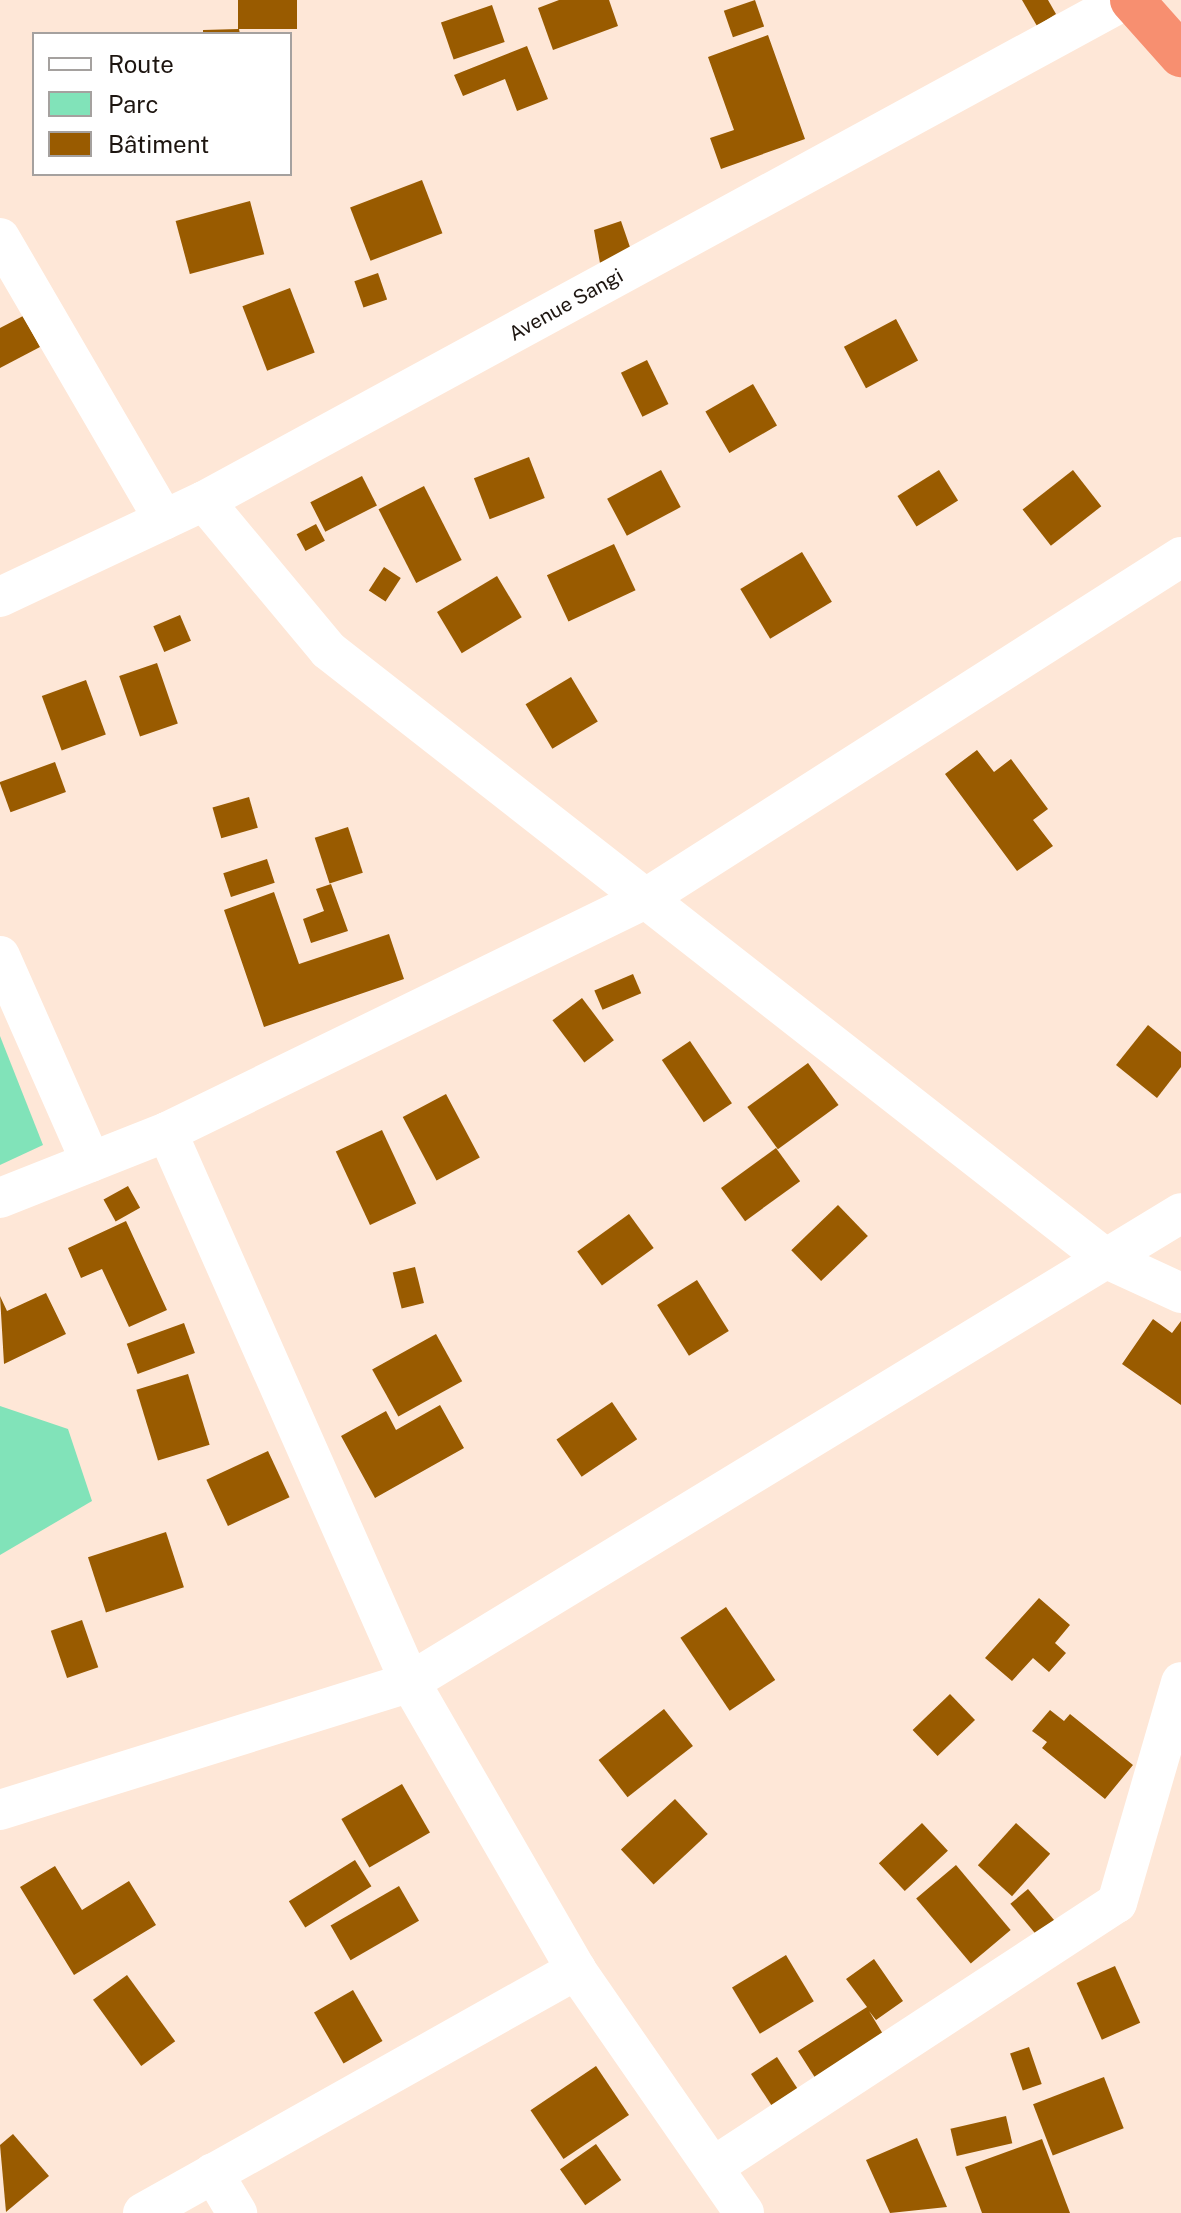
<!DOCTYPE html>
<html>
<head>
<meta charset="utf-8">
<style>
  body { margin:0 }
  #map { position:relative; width:1181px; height:2213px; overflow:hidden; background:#fee7d7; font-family:"Public Sans",sans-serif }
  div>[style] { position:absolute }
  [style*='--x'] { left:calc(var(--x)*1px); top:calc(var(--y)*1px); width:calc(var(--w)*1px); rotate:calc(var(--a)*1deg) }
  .green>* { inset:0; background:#81e3b9 }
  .building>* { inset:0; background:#995b00; transform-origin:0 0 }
  .minor>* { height:40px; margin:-20px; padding:0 20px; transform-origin:20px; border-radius:20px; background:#fff }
  .trunk>* { height:44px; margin:-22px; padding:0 22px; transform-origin:22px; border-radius:22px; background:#f78f70 }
  span { translate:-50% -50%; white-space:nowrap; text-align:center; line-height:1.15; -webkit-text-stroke:6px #fff; paint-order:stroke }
  .street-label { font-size:20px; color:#1d1510 }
  .legend { position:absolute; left:32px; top:32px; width:260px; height:144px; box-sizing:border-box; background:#fff; border:2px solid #a5a19f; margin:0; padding:10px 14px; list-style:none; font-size:24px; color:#1d1510 }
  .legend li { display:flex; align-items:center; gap:16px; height:40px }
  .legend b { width:40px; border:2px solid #a5a19f }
</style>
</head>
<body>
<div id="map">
  <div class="green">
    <div style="clip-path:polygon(0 1036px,43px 1145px,0 1165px)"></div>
    <div style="clip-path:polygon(0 1406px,68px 1429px,92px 1501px,0 1555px)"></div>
  </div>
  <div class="building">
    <div style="left:238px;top:0;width:59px;height:29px"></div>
    <div style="clip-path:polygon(559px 0,609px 0,618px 26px,553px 50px,538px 8px)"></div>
    <div style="left:755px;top:0;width:28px;height:33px;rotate:71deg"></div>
    <div style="clip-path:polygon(1022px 0,1048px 0,1056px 14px,1037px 26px)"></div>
    <div style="left:492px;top:5px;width:39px;height:54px;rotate:71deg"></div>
    <div style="clip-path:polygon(239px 29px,240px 34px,203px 34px,203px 30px)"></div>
    <div style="clip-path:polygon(768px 35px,805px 139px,721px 169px,710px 138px,734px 130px,708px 57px)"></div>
    <div style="clip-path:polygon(527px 46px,548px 99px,517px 111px,505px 79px,463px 96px,454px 75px)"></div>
    <div style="left:422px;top:180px;width:57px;height:77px;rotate:69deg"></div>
    <div style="left:250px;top:201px;width:55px;height:77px;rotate:75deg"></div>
    <div style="clip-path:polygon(621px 221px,632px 253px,600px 263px,594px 230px)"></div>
    <div style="left:378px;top:273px;width:28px;height:25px;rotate:71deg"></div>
    <div style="left:290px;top:288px;width:69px;height:51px;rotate:69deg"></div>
    <div style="clip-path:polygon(23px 316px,40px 347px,0 368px,0 328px)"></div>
    <div style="left:896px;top:319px;width:47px;height:59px;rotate:62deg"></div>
    <div style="left:647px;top:360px;width:49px;height:29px;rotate:64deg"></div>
    <div style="left:753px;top:384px;width:48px;height:55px;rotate:60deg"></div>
    <div style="left:529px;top:457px;width:44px;height:59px;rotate:69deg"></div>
    <div style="left:661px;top:470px;width:42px;height:61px;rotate:62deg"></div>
    <div style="left:939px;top:470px;width:36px;height:49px;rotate:58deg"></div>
    <div style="left:1073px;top:470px;width:46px;height:64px;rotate:52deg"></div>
    <div style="left:362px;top:476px;width:33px;height:58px;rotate:63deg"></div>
    <div style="left:424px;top:486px;width:83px;height:51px;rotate:63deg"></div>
    <div style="left:316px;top:524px;width:19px;height:22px;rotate:62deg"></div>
    <div style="left:614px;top:544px;width:51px;height:74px;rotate:65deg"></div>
    <div style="left:802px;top:552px;width:58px;height:72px;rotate:59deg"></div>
    <div style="left:384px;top:567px;width:20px;height:28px;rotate:33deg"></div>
    <div style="left:497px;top:576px;width:48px;height:70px;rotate:59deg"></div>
    <div style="left:180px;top:615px;width:28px;height:29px;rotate:67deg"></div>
    <div style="left:157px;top:663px;width:64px;height:40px;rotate:71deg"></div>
    <div style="left:571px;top:677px;width:52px;height:53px;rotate:59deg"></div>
    <div style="left:86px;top:680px;width:58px;height:47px;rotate:70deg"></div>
    <div style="clip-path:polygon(977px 750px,994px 772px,1011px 759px,1048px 809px,1033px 820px,1053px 846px,1017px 871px,945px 774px)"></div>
    <div style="left:55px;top:762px;width:32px;height:59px;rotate:70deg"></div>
    <div style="left:249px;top:797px;width:32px;height:38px;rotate:74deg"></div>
    <div style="left:348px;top:827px;width:48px;height:35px;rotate:72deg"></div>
    <div style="left:267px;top:859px;width:25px;height:46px;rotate:72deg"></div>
    <div style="clip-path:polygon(331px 884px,348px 931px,311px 943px,303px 919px,324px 911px,316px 889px)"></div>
    <div style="clip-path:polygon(274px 892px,299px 964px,389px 934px,404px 979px,264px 1027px,224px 910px)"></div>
    <div style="left:633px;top:974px;width:21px;height:42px;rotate:67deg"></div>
    <div style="left:582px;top:998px;width:53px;height:37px;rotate:53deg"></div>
    <div style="clip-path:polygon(1148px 1025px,1181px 1052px,1181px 1067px,1157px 1098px,1116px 1065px)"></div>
    <div style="left:690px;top:1041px;width:75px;height:34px;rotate:56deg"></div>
    <div style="left:808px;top:1063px;width:52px;height:75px;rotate:54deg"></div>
    <div style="left:446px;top:1094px;width:72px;height:49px;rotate:62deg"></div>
    <div style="left:382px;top:1130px;width:81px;height:51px;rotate:65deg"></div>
    <div style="left:776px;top:1148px;width:41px;height:68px;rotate:54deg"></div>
    <div style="left:128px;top:1186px;width:25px;height:28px;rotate:61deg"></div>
    <div style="left:838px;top:1205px;width:43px;height:65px;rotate:46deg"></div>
    <div style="left:629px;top:1214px;width:42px;height:64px;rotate:54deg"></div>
    <div style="clip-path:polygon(126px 1221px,167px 1310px,129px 1327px,102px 1269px,81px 1278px,68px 1248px)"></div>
    <div style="left:415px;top:1267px;width:37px;height:23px;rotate:76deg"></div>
    <div style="left:697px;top:1280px;width:60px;height:47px;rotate:58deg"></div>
    <div style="clip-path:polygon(46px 1293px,66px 1334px,4px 1364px,0 1296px,7px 1311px)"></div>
    <div style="clip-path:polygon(1153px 1319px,1172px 1333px,1181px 1321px,1181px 1405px,1122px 1364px)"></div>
    <div style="left:184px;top:1323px;width:32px;height:61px;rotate:70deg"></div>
    <div style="left:436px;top:1334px;width:54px;height:73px;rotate:61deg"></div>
    <div style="left:188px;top:1374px;width:74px;height:54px;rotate:73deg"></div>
    <div style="left:612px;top:1402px;width:45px;height:67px;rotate:56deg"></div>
    <div style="clip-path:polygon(440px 1405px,464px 1448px,375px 1498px,341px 1436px,386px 1411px,396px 1430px)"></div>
    <div style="left:268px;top:1451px;width:51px;height:68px;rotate:65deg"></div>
    <div style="left:166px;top:1532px;width:58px;height:82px;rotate:72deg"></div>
    <div style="clip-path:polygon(1039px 1598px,1070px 1625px,1055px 1643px,1066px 1653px,1049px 1672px,1033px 1658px,1012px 1681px,985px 1658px)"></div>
    <div style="left:726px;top:1607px;width:88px;height:55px;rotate:56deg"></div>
    <div style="left:82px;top:1620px;width:50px;height:33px;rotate:71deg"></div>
    <div style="left:950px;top:1694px;width:36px;height:52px;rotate:46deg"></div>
    <div style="left:664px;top:1709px;width:47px;height:83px;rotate:52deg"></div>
    <div style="clip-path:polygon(1050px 1710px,1064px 1721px,1070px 1714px,1133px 1765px,1105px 1799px,1042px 1748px,1047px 1742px,1032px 1731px)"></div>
    <div style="left:402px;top:1784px;width:56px;height:70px;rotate:60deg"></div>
    <div style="left:675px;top:1799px;width:48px;height:74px;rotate:47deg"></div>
    <div style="left:922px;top:1823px;width:38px;height:59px;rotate:47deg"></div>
    <div style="left:1016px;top:1823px;width:46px;height:57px;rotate:42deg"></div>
    <div style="left:355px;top:1860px;width:31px;height:78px;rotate:58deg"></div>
    <div style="left:956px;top:1865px;width:85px;height:52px;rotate:50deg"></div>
    <div style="clip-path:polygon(55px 1866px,82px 1910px,129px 1881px,156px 1925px,74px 1975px,20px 1887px)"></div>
    <div style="left:399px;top:1886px;width:40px;height:79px;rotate:60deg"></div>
    <div style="left:1028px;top:1889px;width:54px;height:23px;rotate:50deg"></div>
    <div style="left:786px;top:1955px;width:54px;height:63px;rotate:59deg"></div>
    <div style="clip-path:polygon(874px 1959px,903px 2001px,876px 2020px,869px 2011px,889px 2044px,821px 2087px,798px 2051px,867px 2007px,846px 1979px)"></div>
    <div style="left:1115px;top:1966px;width:62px;height:42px;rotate:66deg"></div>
    <div style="left:127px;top:1975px;width:82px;height:42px;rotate:54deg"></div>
    <div style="left:353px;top:1990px;width:59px;height:45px;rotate:60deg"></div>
    <div style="left:1029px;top:2047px;width:39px;height:20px;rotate:71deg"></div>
    <div style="left:777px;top:2057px;width:59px;height:31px;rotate:57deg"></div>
    <div style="left:596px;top:2066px;width:59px;height:79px;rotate:56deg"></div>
    <div style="left:1104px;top:2077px;width:55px;height:76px;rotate:69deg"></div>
    <div style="left:1006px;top:2116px;width:28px;height:57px;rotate:77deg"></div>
    <div style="clip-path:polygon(13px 2134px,49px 2176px,6px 2212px,0 2145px)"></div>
    <div style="clip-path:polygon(917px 2138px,947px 2207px,890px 2213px,866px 2160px)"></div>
    <div style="clip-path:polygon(1042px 2139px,1070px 2213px,982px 2213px,965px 2167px)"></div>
    <div style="left:596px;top:2144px;width:44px;height:44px;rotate:55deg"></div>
  </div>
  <div class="minor">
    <div style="--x:0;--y:238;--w:326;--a:59.8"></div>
    <div style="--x:204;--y:501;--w:194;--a:50.2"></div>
    <div style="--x:328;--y:650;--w:987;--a:38.04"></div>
    <div style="--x:1105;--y:1258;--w:84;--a:24.7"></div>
    <div style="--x:0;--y:597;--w:225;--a:-25.2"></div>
    <div style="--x:204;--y:501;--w:1048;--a:-28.55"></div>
    <div style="--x:0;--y:956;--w:225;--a:66.2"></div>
    <div style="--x:167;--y:1132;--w:601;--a:66.16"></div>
    <div style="--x:410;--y:1682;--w:332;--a:60"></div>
    <div style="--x:576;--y:1970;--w:295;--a:55.3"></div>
    <div style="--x:0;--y:1198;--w:180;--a:-21.6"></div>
    <div style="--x:167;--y:1132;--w:530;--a:-25.98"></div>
    <div style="--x:643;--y:900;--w:638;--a:-32.52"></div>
    <div style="--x:0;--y:1810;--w:430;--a:-17.3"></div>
    <div style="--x:410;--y:1682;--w:902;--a:-31.31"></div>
    <div style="--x:716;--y:2165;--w:479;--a:-33.2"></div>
    <div style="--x:1117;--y:1903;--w:230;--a:-73.8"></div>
    <div style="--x:213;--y:2173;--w:47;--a:59"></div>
    <div style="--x:143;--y:2213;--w:497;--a:-29.3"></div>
  </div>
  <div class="trunk">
    <div style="--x:1132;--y:0;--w:74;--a:48.3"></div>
  </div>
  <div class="street-label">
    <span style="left:566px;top:305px;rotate:-29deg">Avenue Sangi</span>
  </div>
  <ul class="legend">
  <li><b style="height:10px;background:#fff"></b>Route</li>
  <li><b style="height:22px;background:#81e3b9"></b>Parc</li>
  <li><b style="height:22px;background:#995b00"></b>Bâtiment</li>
  </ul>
</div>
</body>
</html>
